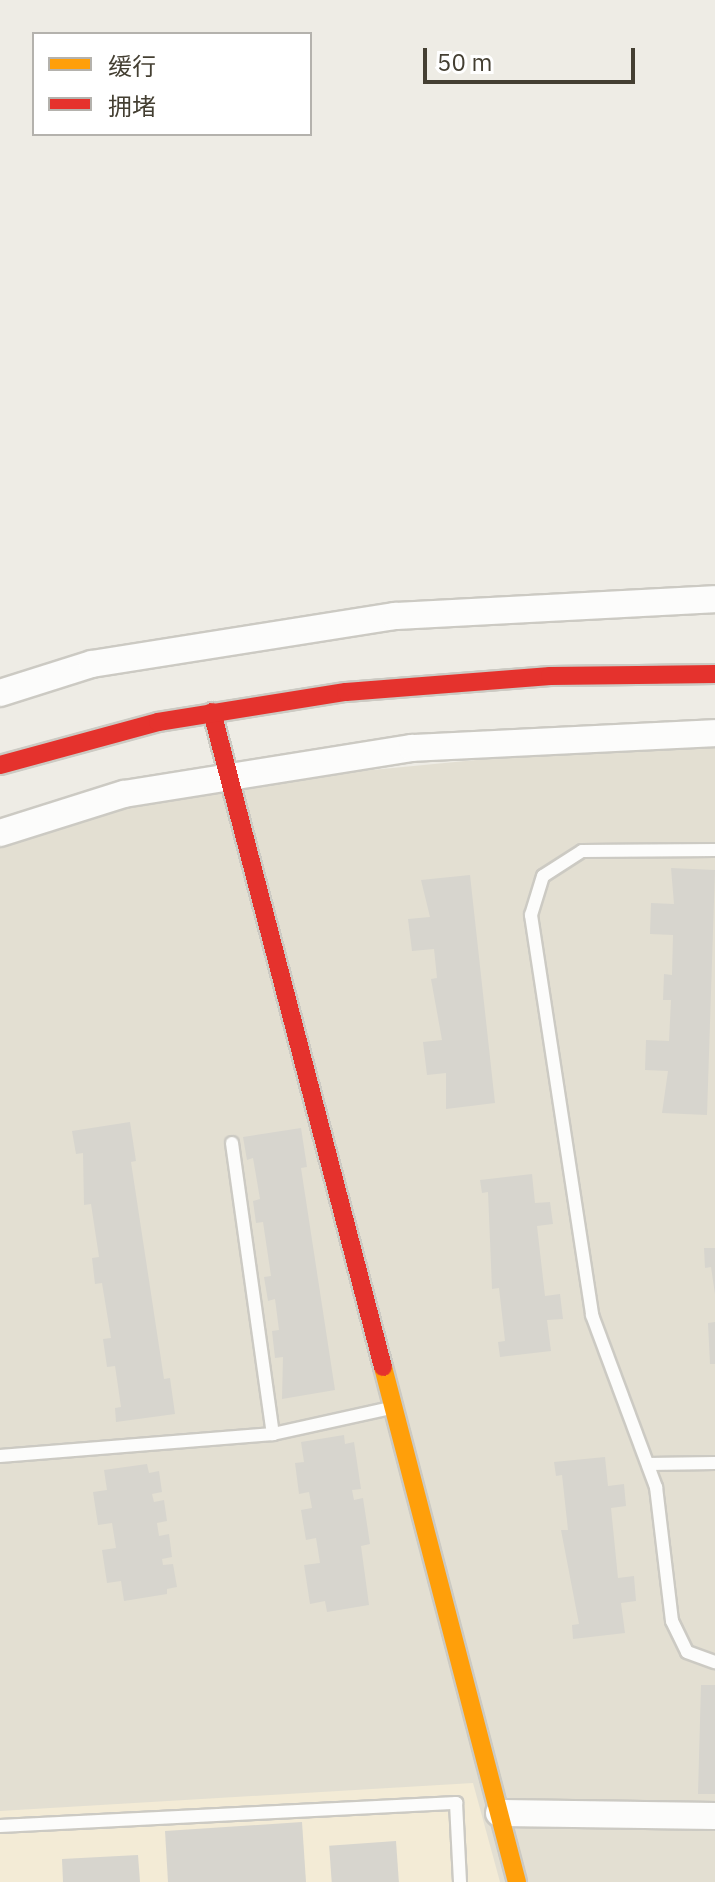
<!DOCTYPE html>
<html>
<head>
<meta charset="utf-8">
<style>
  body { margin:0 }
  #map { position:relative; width:715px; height:1882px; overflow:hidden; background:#eeece5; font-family:"IBM Plex Sans","Noto Sans SC",sans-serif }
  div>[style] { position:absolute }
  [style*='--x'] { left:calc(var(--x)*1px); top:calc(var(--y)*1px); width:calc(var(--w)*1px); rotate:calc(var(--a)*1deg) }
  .residential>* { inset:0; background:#e3dfd2 }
  .commercial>* { inset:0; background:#f3ebd6 }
  .building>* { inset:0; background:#d7d5ce; transform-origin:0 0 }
  .roads { filter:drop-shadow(2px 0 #cccac3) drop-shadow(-2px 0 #cccac3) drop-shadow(0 2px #cccac3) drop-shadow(0 -2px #cccac3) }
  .lane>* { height:12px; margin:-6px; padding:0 6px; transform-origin:6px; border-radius:6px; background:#fcfcfb }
  .street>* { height:26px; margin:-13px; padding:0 13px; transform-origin:13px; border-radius:13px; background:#fcfcfb }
  .slow>* { height:18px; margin:-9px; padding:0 9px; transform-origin:9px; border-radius:9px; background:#ff9f0a }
  .jam>* { height:18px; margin:-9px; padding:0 9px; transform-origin:9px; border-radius:9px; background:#e5322d }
  span { translate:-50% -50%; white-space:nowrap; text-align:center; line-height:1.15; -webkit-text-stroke:6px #fff; paint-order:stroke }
  .legend { position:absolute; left:32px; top:32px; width:280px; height:104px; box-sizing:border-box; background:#fff; border:2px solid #b4b2ad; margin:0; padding:10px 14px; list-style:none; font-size:24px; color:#443f32 }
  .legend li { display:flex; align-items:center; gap:16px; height:40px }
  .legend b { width:40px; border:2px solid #b4b2ad }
  .scale { position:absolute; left:423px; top:48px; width:212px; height:36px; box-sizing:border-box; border:4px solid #443f32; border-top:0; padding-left:10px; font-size:24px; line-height:28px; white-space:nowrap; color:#443f32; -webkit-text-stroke:6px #fff; paint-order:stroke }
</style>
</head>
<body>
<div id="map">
  <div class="residential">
    <div style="clip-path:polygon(633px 745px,715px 746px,715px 1882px,0 1882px,0 844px,129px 804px,267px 780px)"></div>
  </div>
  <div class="commercial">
    <div style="clip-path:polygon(473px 1783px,500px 1882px,0 1882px,0 1811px)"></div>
  </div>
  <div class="building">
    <div style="clip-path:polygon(671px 868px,715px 870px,707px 1115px,662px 1113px,668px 1071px,645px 1070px,646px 1040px,669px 1041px,671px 1000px,663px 1000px,664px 974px,672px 975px,673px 935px,650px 934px,651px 903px,674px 904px)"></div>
    <div style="clip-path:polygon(470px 875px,495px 1103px,446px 1109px,446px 1073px,427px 1075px,423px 1042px,442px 1040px,431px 979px,437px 978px,434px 949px,412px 951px,408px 919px,430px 917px,421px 880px)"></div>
    <div style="clip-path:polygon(130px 1122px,136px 1161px,131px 1162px,164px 1379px,170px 1378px,175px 1414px,116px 1422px,115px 1408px,121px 1407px,115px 1366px,107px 1367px,103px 1339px,111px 1338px,102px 1283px,95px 1284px,92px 1258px,99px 1257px,91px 1204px,84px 1205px,83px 1153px,76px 1154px,72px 1131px)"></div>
    <div style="clip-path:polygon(301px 1128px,307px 1167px,301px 1168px,335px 1390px,282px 1399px,283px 1357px,275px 1358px,272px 1331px,279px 1330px,275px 1299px,268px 1301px,264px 1277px,271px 1276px,263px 1222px,256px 1223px,253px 1201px,260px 1199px,253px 1158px,247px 1160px,243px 1137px)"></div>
    <div style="clip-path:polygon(532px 1174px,535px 1203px,550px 1202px,553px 1224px,537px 1226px,545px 1296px,560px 1294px,563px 1319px,547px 1320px,551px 1351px,500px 1357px,498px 1342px,505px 1341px,499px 1288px,492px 1289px,488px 1192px,482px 1193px,480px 1180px)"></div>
    <div style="clip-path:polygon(704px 1248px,715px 1248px,715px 1294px,711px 1267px,705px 1268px)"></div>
    <div style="clip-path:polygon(715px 1322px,715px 1364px,710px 1364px,708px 1323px)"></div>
    <div style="clip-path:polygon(344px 1435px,345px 1444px,354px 1442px,361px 1489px,352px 1490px,354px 1500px,363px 1498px,370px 1544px,361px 1546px,369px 1605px,327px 1612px,325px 1601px,310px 1604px,304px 1565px,320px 1563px,316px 1538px,306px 1540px,301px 1510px,312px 1508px,309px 1492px,299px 1494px,295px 1463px,304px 1462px,301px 1442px)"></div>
    <div style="clip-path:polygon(605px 1457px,608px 1486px,624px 1484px,626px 1506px,611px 1508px,618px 1578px,634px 1576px,636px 1601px,621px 1603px,625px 1633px,573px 1639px,572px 1625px,579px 1624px,561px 1530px,568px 1530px,562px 1475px,556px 1476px,554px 1462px)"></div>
    <div style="clip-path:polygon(147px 1464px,149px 1473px,159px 1471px,162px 1492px,152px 1494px,154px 1502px,164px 1500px,167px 1521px,157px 1523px,159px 1536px,169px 1534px,172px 1557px,162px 1559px,163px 1565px,173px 1564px,177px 1587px,167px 1589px,167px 1594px,124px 1601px,121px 1581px,107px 1583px,102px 1550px,116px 1548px,112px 1523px,98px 1525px,93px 1492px,107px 1490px,104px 1470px)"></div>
    <div style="clip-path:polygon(701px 1685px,715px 1685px,715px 1794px,698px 1794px)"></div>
    <div style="clip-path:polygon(302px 1822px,306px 1882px,168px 1882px,165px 1831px)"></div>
    <div style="left:396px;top:1841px;width:41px;height:67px;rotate:86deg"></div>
    <div style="clip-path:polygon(138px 1855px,140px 1882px,63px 1882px,62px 1859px)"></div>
  </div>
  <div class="roads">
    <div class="lane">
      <div style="--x:715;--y:850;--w:133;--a:179.6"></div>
      <div style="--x:582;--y:851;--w:46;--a:147.3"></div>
      <div style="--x:543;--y:876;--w:41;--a:107.1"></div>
      <div style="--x:531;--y:915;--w:405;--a:81.3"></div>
      <div style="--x:592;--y:1315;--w:184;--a:69.6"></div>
      <div style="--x:656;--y:1487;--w:135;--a:83.2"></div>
      <div style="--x:672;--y:1621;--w:34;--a:64"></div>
      <div style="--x:687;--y:1652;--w:30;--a:20"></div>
      <div style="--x:232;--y:1143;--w:294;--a:82"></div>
      <div style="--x:0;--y:1456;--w:274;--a:-4.6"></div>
      <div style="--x:273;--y:1434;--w:120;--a:-12.5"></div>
      <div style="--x:649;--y:1464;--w:66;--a:-0.9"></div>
      <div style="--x:0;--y:1826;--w:457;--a:-2.9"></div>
      <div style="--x:456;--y:1803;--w:79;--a:87.1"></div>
    </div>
    <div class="street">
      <div style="--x:0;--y:693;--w:96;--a:-17.5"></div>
      <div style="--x:92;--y:664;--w:307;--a:-9"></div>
      <div style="--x:395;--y:616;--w:320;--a:-3"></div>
      <div style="--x:0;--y:833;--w:130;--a:-17.5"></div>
      <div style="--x:124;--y:794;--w:292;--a:-9.1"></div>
      <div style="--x:412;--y:748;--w:303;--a:-2.8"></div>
      <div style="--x:499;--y:1813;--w:216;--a:0.8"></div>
    </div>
    <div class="slow">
      <div style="--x:383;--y:1367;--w:532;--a:75.42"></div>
    </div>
    <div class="jam">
      <div style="--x:212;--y:712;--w:677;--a:75.37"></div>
      <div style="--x:0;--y:765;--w:164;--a:-15.2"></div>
      <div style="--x:158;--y:722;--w:190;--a:-9.1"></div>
      <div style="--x:346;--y:692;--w:205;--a:-4.5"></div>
      <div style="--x:550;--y:676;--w:165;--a:-0.7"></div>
    </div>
  </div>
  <ul class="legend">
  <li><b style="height:10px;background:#ff9f0a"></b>缓行</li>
  <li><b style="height:10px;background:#e5322d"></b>拥堵</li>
  </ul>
  <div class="scale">50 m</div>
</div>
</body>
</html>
